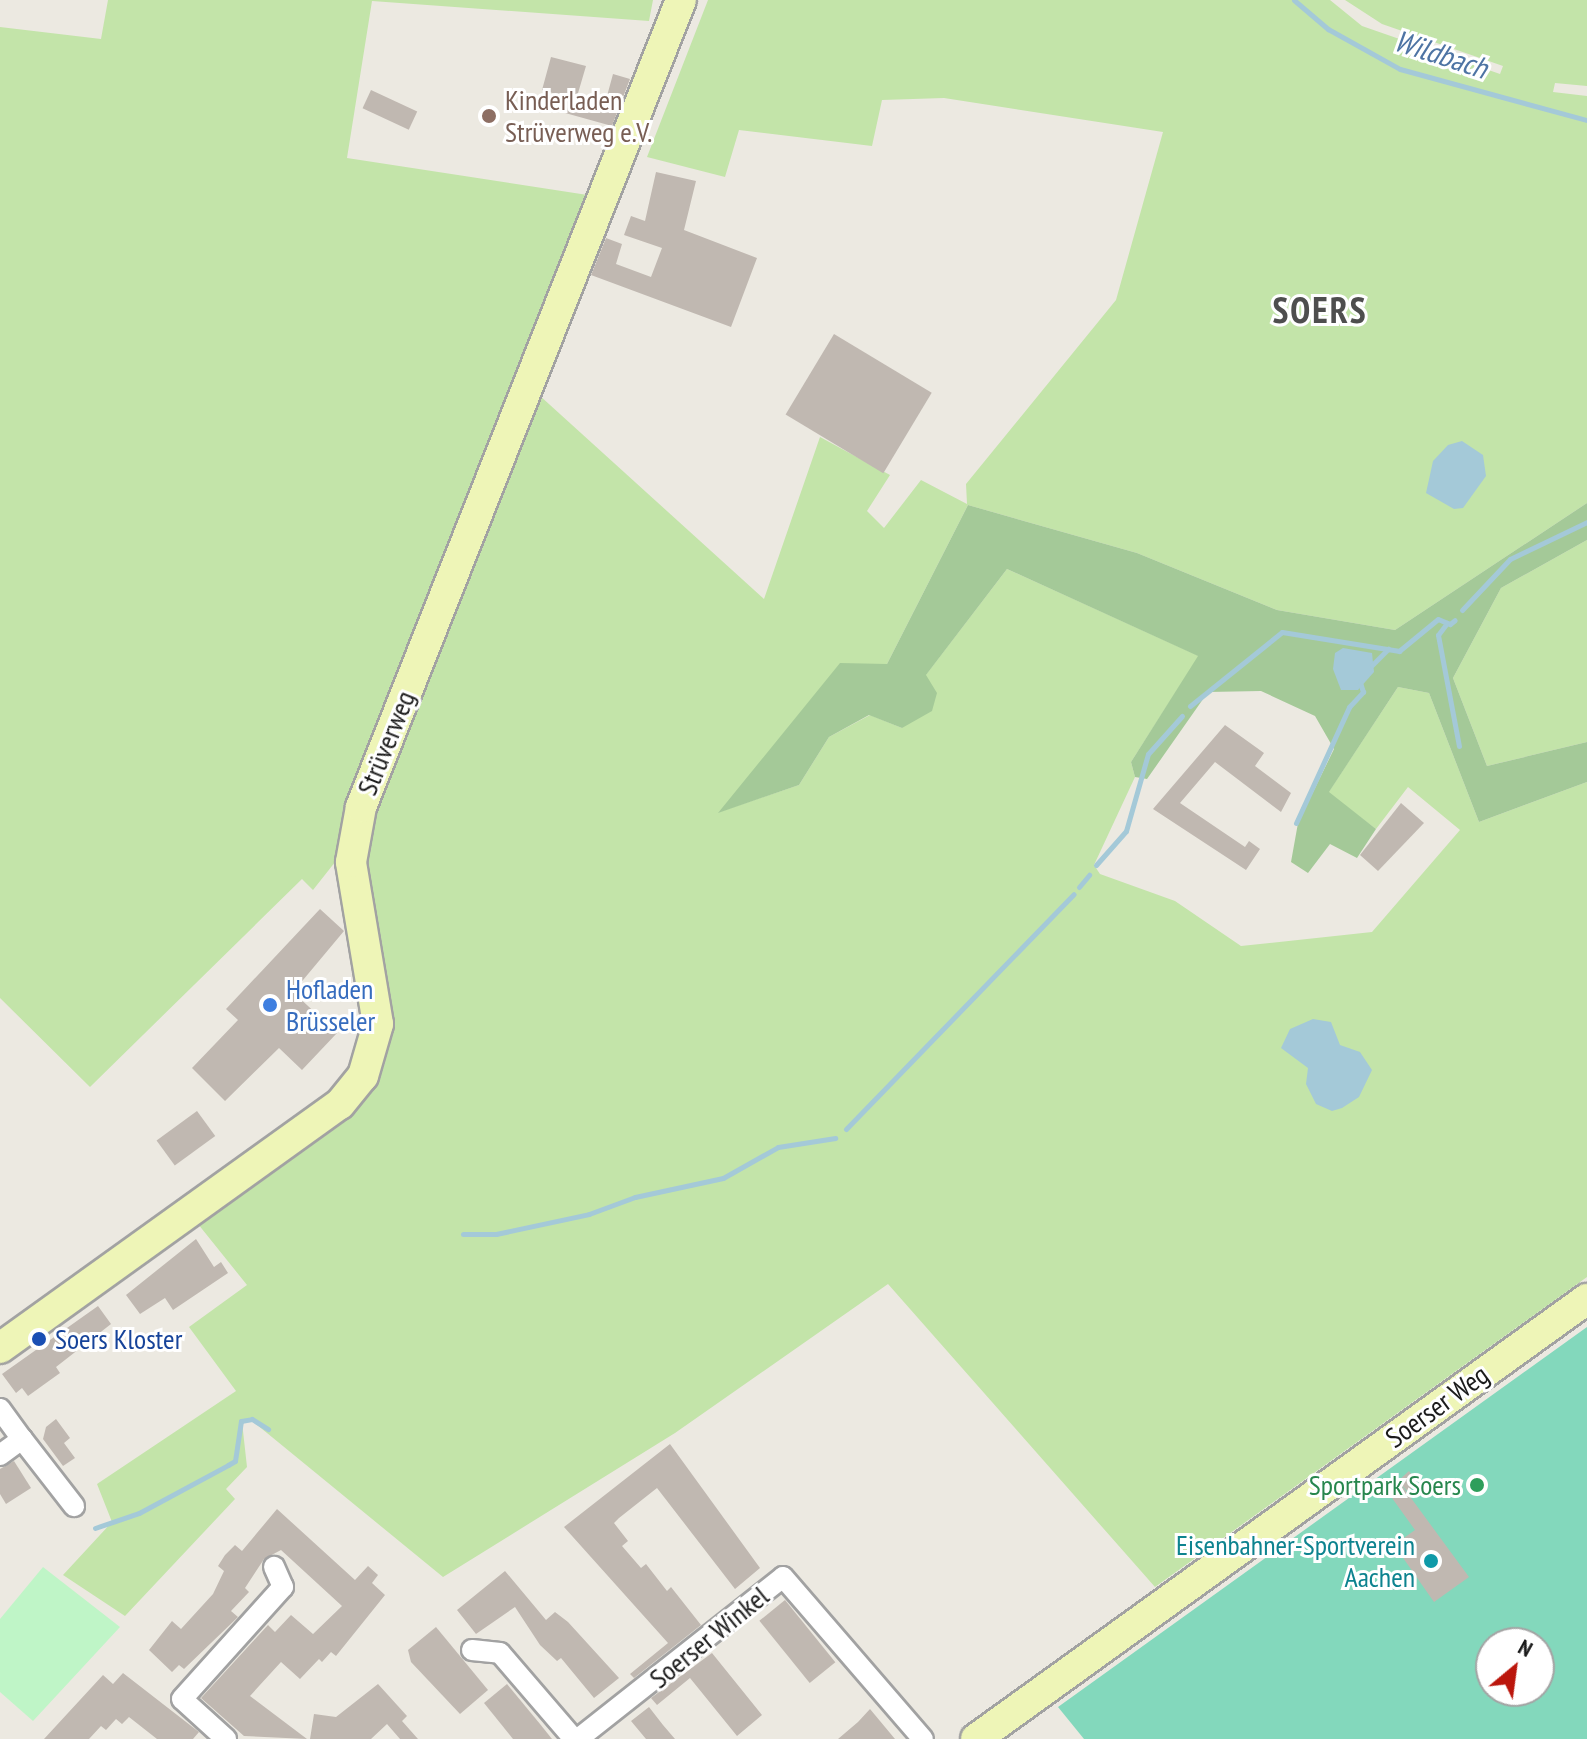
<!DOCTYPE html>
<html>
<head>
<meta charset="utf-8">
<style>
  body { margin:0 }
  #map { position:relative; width:1587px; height:1739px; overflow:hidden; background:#ece9e1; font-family:"PT Sans Narrow",sans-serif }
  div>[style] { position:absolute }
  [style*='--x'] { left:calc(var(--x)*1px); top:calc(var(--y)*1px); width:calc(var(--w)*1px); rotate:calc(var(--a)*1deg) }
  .grass>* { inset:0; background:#c3e4a9 }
  .forest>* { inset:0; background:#a4c998 }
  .park>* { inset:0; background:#bff5c7 }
  .pitch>* { inset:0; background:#83d8bc }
  .water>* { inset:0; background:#a4c9d8 }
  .stream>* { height:5px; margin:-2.5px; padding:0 2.5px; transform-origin:2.5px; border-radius:2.5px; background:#a4c9d8 }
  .building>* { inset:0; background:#c0b8b1; transform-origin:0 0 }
  .roads { filter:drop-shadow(2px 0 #a2a2a2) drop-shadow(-2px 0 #a2a2a2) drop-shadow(0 2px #a2a2a2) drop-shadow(0 -2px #a2a2a2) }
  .street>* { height:20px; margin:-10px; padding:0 10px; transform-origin:10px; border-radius:10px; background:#fff }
  .secondary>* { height:30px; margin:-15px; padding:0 15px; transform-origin:15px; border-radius:15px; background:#eef5b7 }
  .dots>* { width:22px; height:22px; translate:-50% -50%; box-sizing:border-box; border:4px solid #fff; border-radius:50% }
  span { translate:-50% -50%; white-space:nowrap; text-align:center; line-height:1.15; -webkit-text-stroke:6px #fff; paint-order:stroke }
  .education-label { font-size:28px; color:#785e54 }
  .left { translate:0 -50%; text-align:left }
  .street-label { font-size:28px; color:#1b1b1b }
  .shop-label { font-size:28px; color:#366cbe }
  .transit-label { font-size:28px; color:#164399 }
  .leisure-label { font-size:28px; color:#27864d }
  .right { translate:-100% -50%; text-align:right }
  .culture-label { font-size:28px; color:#0d838f }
  .water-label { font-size:30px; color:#4e74a4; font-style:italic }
  .district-label { font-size:36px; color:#4e4e4e; font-weight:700; letter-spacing:2px }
  .north { position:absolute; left:1475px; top:1627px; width:80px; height:80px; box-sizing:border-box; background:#fff; border:2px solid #a4a4a4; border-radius:50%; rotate:29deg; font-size:22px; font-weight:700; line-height:32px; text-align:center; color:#1b1b1b }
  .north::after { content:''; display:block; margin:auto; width:28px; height:36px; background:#bb160c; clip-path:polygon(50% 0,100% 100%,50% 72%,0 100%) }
</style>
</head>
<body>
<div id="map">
  <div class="grass">
    <div style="clip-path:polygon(108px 0,653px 0,649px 21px,372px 1px,347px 158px,594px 196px,343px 852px,313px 890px,302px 879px,90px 1087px,0 998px,0 27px,101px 39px)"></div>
    <div style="clip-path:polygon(708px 0,1330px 0,1362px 26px,1500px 74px,1503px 66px,1382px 24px,1345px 0,1587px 0,1587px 86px,1555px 83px,1553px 92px,1587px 96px,1587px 503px,1395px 630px,1277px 610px,1137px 553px,968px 505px,887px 664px,719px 812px,799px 785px,829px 737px,870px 715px,902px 728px,925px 676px,1007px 569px,1199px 656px,1131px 762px,1135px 777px,1094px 865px,1100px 874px,1175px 901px,1241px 946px,1372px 932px,1460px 830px,1408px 787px,1376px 829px,1328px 793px,1398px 687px,1429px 693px,1479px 822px,1587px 782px,1587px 1277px,1155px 1587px,888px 1284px,675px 1433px,443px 1577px,267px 1433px,252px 1421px,242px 1422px,247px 1467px,226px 1489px,235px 1499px,125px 1616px,63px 1575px,112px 1522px,97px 1484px,236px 1391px,189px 1327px,247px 1285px,198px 1224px,377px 1079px,384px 1066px,391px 1006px,366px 884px,370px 814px,539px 395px,764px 599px,820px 437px,890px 475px,867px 511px,884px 528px,921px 480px,967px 504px,966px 484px,1116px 300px,1163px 132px,944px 98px,882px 100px,872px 146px,739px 130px,725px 177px,647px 157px)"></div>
    <div style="clip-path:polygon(1587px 540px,1587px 742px,1487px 766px,1453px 678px,1501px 588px)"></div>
  </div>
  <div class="forest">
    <div style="clip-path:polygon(1587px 503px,1587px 540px,1501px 588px,1453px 678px,1487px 766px,1587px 742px,1587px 782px,1479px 822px,1429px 693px,1398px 687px,1329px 792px,1376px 829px,1357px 858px,1330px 844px,1308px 873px,1291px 862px,1298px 823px,1334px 749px,1315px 716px,1261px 691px,1208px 692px,1147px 779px,1135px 777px,1131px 762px,1198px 656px,1007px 569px,926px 675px,937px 693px,932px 711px,902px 728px,869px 715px,829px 737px,799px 785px,718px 813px,840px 663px,887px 664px,968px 505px,1137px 553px,1277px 610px,1395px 630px)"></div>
  </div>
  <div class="park">
    <div style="clip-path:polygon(43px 1567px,120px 1627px,33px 1721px,0 1692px,0 1619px)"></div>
  </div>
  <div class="pitch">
    <div style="clip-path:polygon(evenodd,1587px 1327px,1587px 1739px,1084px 1739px,1058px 1707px,1587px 1327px,1491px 1643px,1539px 1643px,1539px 1691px,1491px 1691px,1491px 1643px)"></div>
  </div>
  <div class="water">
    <div style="clip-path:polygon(1462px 441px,1483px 455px,1486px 476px,1463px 508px,1454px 509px,1426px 493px,1433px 461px,1448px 445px)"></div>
    <div style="clip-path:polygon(1343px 648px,1372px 653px,1374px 672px,1358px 690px,1341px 690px,1333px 669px,1335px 653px)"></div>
    <div style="clip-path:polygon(1313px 1019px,1331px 1022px,1340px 1045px,1360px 1052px,1372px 1070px,1359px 1097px,1342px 1108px,1332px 1111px,1316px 1104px,1306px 1084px,1308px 1068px,1281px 1048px,1290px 1029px)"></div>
  </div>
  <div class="stream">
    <div style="--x:1294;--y:0;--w:45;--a:40.5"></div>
    <div style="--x:1328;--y:29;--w:82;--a:29.1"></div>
    <div style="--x:1400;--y:69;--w:194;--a:15.3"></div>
    <div style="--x:1462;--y:610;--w:70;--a:-46.7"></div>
    <div style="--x:1510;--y:559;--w:85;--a:-25.7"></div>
    <div style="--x:1447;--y:623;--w:15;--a:127"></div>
    <div style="--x:1438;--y:635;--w:113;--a:79.3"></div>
    <div style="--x:1372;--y:665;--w:23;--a:-45"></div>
    <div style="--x:1190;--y:706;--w:118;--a:-38.8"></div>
    <div style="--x:1282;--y:632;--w:119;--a:9.2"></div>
    <div style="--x:1399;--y:651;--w:50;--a:-39.4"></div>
    <div style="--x:1438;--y:619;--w:13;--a:23"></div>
    <div style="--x:1450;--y:624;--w:6;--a:-39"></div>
    <div style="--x:1296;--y:823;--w:128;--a:-65.4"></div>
    <div style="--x:1349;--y:707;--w:21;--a:-47"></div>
    <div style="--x:1363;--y:692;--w:10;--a:-107"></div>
    <div style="--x:1096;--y:865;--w:45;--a:-48.6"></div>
    <div style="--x:1126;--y:831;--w:80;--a:-74.1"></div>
    <div style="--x:1148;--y:754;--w:51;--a:-48.2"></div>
    <div style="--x:1079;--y:887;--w:16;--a:-50"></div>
    <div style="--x:846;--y:1129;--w:327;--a:-45.9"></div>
    <div style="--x:463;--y:1234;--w:33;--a:0"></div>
    <div style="--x:496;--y:1234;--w:95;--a:-12.1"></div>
    <div style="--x:589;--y:1214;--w:49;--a:-20.3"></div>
    <div style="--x:635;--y:1197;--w:90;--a:-12.2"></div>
    <div style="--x:723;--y:1178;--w:63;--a:-29.4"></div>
    <div style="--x:778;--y:1147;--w:58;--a:-9"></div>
    <div style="--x:95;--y:1528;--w:46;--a:-18.8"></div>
    <div style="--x:139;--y:1513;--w:101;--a:-28.3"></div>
    <div style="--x:228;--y:1465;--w:8;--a:-30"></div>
    <div style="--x:235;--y:1461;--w:40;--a:-81.5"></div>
    <div style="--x:241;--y:1421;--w:11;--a:-10"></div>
    <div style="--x:252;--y:1419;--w:19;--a:32"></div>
  </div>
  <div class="building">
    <div style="clip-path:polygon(551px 57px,586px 66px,576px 100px,604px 107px,613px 74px,630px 79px,612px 126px,558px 111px,563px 96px,542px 90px)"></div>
    <div style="left:371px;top:90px;width:51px;height:20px;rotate:25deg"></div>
    <div style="clip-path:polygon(656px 172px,696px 181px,684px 230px,757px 258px,731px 327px,591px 275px,606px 238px,622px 244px,616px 264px,651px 277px,662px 248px,624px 235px,631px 216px,645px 221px)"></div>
    <div style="left:834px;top:334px;width:114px;height:94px;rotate:31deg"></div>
    <div style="clip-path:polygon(1225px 725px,1264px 753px,1255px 766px,1291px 793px,1281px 812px,1215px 762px,1180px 803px,1245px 847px,1249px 841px,1260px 849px,1246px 870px,1153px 809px)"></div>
    <div style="clip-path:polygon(1401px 803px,1424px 823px,1378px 871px,1360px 855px)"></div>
    <div style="clip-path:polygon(320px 909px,344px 931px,293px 992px,337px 1033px,302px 1070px,279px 1048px,225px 1101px,192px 1068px,238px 1020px,226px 1009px)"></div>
    <div style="left:197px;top:1111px;width:31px;height:50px;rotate:54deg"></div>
    <div style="clip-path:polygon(196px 1239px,214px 1267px,221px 1262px,228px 1273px,173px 1310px,165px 1298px,140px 1314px,126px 1295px)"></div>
    <div style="clip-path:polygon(98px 1306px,111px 1324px,56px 1367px,60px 1373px,28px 1396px,22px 1388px,16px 1393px,2px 1374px)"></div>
    <div style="clip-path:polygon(56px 1419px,70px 1438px,64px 1443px,75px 1458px,63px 1466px,43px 1439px,46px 1427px)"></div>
    <div style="clip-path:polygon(670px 1444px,760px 1568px,735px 1589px,657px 1488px,619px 1518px,614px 1523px,628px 1541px,622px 1546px,641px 1568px,646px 1564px,667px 1591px,671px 1587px,701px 1625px,634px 1678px,630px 1674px,668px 1643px,564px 1527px)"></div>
    <div style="clip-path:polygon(14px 1461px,31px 1488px,6px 1504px,0 1494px,0 1469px)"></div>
    <div style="clip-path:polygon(1409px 1471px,1418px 1484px,1407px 1491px,1400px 1483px,1469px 1577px,1434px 1602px,1394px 1545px,1415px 1530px,1387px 1491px)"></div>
    <div style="clip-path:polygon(277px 1509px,355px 1580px,368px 1566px,378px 1575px,372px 1583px,385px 1595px,336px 1656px,331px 1652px,322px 1662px,319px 1659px,300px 1679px,281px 1662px,250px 1696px,307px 1739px,244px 1736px,201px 1698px,268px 1625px,275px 1632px,291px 1615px,313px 1634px,342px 1606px,281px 1550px,264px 1559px,245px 1588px,249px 1592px,231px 1611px,238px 1617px,184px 1669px,179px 1665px,172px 1672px,149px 1650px,172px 1621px,181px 1629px,213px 1594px,224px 1571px,218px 1566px,225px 1555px,235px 1545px,242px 1551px)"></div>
    <div style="clip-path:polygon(505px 1571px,546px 1620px,555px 1612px,568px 1622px,619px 1678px,594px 1698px,561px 1658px,557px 1661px,540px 1645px,515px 1607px,476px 1634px,457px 1610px)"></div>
    <div style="left:785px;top:1600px;width:80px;height:33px;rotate:51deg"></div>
    <div style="clip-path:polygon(436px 1627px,488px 1690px,460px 1714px,411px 1662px,408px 1650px)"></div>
    <div style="clip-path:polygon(712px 1653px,762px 1715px,737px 1736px,690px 1678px,657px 1705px,651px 1698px)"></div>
    <div style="clip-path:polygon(123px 1673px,199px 1732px,193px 1739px,157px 1739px,129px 1717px,122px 1724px,116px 1719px,106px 1730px,101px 1726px,89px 1739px,44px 1739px,103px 1675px,113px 1684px)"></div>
    <div style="clip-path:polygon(378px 1684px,407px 1716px,402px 1721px,418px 1739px,400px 1739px,387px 1724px,371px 1739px,310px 1739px,314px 1714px,336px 1717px)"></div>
    <div style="clip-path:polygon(507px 1684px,540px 1724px,552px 1739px,513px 1739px,484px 1703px)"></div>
    <div style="clip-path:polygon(649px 1707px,663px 1725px,675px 1739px,646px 1739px,631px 1721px)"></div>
    <div style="clip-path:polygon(870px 1709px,895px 1739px,838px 1739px,858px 1722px)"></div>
  </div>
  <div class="roads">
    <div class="street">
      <div style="--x:0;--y:1409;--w:37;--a:54"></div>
      <div style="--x:22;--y:1439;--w:27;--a:144"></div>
      <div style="--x:22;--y:1439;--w:85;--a:52.2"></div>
      <div style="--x:472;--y:1650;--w:28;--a:6"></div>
      <div style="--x:500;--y:1653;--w:113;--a:49.3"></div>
      <div style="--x:226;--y:1739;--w:59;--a:-137.7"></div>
      <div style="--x:182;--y:1699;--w:151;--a:-48"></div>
      <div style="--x:283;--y:1587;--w:22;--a:-114"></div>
      <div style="--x:578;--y:1739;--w:261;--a:-38.3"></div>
      <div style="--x:783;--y:1577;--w:214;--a:49.2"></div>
    </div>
    <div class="secondary">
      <div style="--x:0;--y:1348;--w:418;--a:-35.7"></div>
      <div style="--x:340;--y:1104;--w:36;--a:-51"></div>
      <div style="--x:363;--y:1076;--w:54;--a:-73.9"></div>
      <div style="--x:378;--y:1024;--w:164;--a:-99.5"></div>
      <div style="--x:351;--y:862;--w:56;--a:-79.7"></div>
      <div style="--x:361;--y:807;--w:868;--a:-68.37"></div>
      <div style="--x:976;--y:1739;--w:753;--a:-35.76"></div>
    </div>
  </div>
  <div class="dots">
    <div style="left:489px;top:116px;background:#8d6e63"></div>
    <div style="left:270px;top:1005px;background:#3f7fe0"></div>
    <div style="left:39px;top:1339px;background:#1a4fb4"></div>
    <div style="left:1477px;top:1485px;background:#2e9e5b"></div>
    <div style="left:1431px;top:1561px;background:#0f9aa8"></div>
  </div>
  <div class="education-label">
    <span class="left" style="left:505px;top:116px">Kinderladen<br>Strüverweg e.V.</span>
  </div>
  <div class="street-label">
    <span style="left:386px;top:743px;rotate:-68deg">Strüverweg</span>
    <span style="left:1437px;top:1406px;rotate:-36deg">Soerser Weg</span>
    <span style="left:709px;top:1637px;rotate:-39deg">Soerser Winkel</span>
  </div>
  <div class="shop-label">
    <span class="left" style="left:286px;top:1005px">Hofladen<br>Brüsseler</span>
  </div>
  <div class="transit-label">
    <span class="left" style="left:55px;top:1339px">Soers Kloster</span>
  </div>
  <div class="leisure-label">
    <span class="right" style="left:1461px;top:1485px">Sportpark Soers</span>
  </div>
  <div class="culture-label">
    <span class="right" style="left:1415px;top:1561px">Eisenbahner-Sportverein<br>Aachen</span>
  </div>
  <div class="water-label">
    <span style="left:1441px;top:54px;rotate:18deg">Wildbach</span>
  </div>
  <div class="district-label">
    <span style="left:1320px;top:310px">SOERS</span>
  </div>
  <div class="north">N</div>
</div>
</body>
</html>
